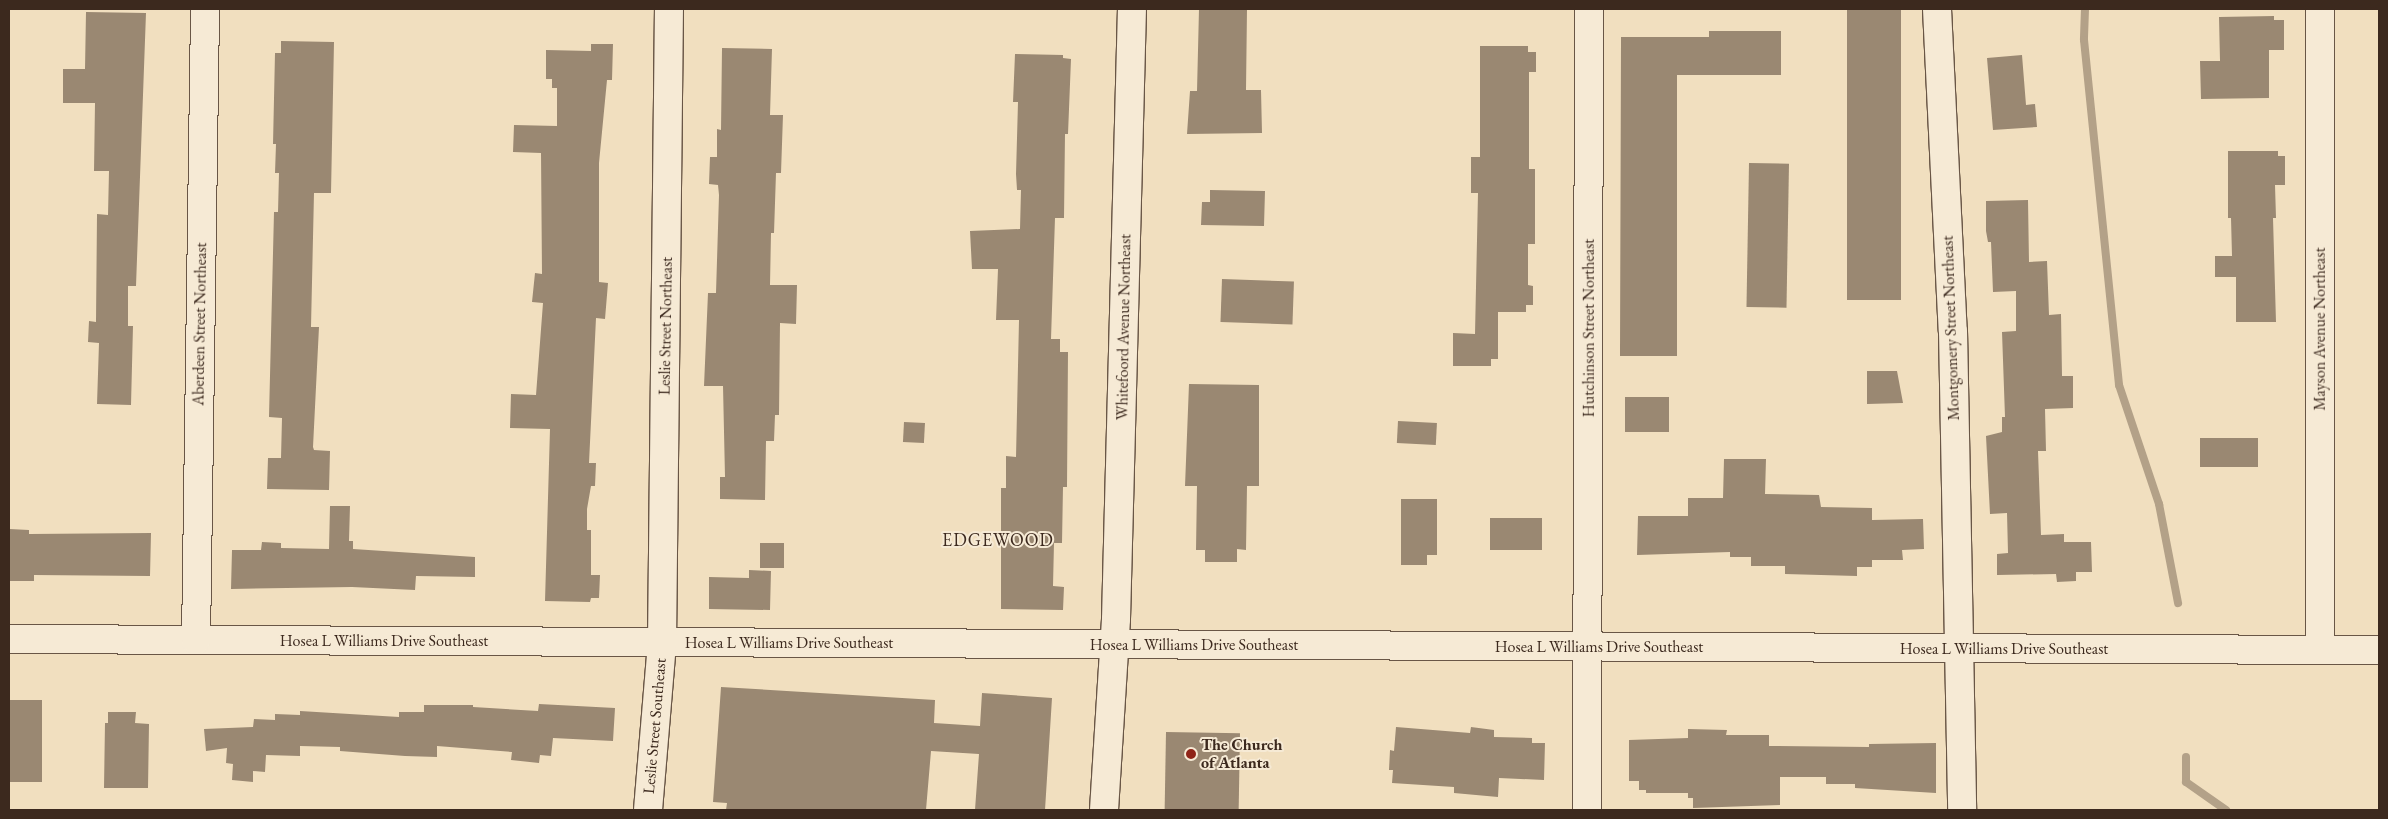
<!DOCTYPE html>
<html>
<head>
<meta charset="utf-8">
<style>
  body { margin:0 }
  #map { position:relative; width:2388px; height:819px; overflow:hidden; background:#f1dfbf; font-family:"EB Garamond",serif }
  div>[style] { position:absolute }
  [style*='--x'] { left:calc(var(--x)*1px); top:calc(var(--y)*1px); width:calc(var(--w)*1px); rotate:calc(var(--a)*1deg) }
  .stream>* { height:8px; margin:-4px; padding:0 4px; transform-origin:4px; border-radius:4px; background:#b3a188 }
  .building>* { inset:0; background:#9a8872; transform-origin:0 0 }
  .roads { filter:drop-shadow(1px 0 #695646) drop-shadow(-1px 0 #695646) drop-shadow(0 1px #695646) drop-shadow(0 -1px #695646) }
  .minor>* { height:28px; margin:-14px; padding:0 14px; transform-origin:14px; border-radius:14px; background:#f6ead5 }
  .dots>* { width:14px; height:14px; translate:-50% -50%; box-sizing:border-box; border:2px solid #f6ead5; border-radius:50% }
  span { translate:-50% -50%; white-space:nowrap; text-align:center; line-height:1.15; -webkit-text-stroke:4px #f6ead5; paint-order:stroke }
  .street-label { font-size:16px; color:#3c291e }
  .poi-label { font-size:16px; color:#3c291e; font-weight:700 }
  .left { translate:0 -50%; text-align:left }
  .neighbourhood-label { font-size:18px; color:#3c291e; letter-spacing:1px }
  .frame { position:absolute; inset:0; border:10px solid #3c291e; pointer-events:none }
</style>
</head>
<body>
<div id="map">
  <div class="stream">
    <div style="--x:2085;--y:9;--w:31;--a:92"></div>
    <div style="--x:2084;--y:40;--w:347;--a:84.2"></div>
    <div style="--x:2119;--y:385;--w:126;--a:71.4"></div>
    <div style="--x:2159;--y:504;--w:101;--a:79.1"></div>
    <div style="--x:2186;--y:757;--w:25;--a:90"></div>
    <div style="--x:2186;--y:782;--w:49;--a:35"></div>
  </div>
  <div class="building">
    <div style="clip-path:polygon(1199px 9px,1247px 9px,1246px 90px,1261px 90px,1262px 133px,1187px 134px,1190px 91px,1197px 91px)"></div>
    <div style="left:1847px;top:9px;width:54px;height:291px"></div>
    <div style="clip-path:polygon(86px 12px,146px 13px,136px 286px,128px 286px,128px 326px,133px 326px,131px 405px,97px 404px,99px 343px,88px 342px,89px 321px,96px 322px,97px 214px,108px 215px,109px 171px,94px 171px,95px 103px,63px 103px,63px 69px,85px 69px)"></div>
    <div style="clip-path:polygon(2274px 16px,2274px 20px,2284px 20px,2284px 50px,2269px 50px,2269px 98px,2201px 99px,2200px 61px,2220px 61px,2219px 17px)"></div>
    <div style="clip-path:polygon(1709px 31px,1781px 31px,1781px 75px,1677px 75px,1677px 356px,1620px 356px,1621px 37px,1709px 37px)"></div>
    <div style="clip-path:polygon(281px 41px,334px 42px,331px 193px,314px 193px,311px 327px,319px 327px,313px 447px,314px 450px,330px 451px,329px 490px,267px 489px,268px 458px,281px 458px,282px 418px,269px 417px,274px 212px,278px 212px,279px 173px,275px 173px,276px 144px,273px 144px,275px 53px,281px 53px)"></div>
    <div style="clip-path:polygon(591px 44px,613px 44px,612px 80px,607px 80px,599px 163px,599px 282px,608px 283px,605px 319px,596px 318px,589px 463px,596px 463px,595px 486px,591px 486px,587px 509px,587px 530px,591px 530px,591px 575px,600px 575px,599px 598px,591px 598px,590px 602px,545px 601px,550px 429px,510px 428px,511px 394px,536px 395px,543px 303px,532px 302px,535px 273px,542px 274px,541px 153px,513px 152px,514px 125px,557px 126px,557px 88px,552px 88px,552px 79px,546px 79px,546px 50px,591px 51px)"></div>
    <div style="clip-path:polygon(1480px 46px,1528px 46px,1528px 52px,1536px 52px,1536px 72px,1529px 72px,1529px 169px,1535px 169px,1535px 244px,1528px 244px,1528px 285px,1533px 286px,1533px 305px,1526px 305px,1526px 312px,1498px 312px,1498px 359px,1491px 359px,1491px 366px,1453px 366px,1453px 333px,1475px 334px,1478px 193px,1471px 193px,1471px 157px,1480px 157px)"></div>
    <div style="clip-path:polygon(722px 48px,772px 49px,770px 115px,783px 115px,781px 173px,776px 173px,774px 233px,771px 233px,770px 285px,797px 285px,796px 324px,780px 323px,779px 415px,775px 415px,774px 441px,766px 441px,765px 500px,720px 499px,720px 477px,725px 477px,723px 386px,704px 386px,708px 293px,716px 293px,719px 195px,718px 185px,709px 184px,710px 157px,717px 157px,717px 129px,721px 130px)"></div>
    <div style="clip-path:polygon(1015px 54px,1063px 55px,1063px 58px,1071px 59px,1068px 134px,1065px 134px,1064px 218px,1055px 218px,1051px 339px,1060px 339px,1060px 352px,1068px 352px,1067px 487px,1063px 487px,1062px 543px,1054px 543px,1053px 586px,1064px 587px,1063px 610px,1001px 609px,1001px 488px,1006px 488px,1006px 456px,1016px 457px,1019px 320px,996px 320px,998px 269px,972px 269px,970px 231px,1020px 229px,1021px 190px,1017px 190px,1016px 174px,1018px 102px,1013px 102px)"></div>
    <div style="clip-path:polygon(2022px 55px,2026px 105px,2035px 104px,2037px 127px,1993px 130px,1987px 58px)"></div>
    <div style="clip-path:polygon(2228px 151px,2278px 151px,2278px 156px,2285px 156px,2285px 185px,2275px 185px,2276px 218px,2273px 218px,2276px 322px,2236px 322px,2236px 277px,2215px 277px,2215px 256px,2232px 256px,2231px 218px,2228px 218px)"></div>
    <div style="left:1749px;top:163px;width:40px;height:144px;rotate:1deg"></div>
    <div style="clip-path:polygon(1210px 190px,1265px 191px,1264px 226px,1201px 225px,1202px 202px,1210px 202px)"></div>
    <div style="clip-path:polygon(2028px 200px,2029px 262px,2047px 261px,2049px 315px,2061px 314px,2062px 376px,2073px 376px,2073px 408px,2045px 409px,2046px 451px,2038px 451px,2041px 535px,2064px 534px,2064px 542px,2091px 542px,2092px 572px,2076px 572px,2076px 581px,2057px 582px,2056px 574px,1997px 575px,1997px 554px,2008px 553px,2007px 513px,1990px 514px,1986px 436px,2002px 432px,2002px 417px,2005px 417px,2002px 332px,2016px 331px,2016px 291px,1993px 292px,1991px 242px,1988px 242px,1986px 231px,1986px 201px)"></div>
    <div style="left:1222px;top:279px;width:72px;height:43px;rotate:2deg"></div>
    <div style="clip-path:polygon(1867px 371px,1897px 371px,1903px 403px,1867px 404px)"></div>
    <div style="clip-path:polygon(1189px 384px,1259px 385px,1259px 486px,1247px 486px,1246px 550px,1237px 549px,1237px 562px,1205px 562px,1205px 550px,1196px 550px,1197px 486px,1185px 486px)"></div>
    <div style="left:1625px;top:397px;width:44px;height:35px"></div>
    <div style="left:1398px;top:421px;width:39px;height:22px;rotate:3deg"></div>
    <div style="left:904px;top:422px;width:21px;height:20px;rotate:3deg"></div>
    <div style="left:2200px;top:438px;width:58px;height:29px"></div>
    <div style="clip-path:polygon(1724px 459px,1766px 459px,1765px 494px,1819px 495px,1821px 507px,1872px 508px,1872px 520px,1923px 519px,1924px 549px,1902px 550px,1903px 560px,1872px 560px,1872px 567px,1857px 567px,1857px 576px,1785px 574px,1785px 566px,1751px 566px,1751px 557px,1730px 557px,1730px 552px,1637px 555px,1638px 516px,1688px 516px,1688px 498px,1723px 498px)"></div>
    <div style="clip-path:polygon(1401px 499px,1437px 499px,1437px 555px,1427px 555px,1427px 565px,1401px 565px)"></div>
    <div style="clip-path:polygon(330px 506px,350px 506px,349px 541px,353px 541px,353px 549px,475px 557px,475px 577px,416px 576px,415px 590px,352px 587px,231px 589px,232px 550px,261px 550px,262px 542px,281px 543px,281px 548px,329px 549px)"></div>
    <div style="left:1490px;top:518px;width:52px;height:32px"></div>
    <div style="clip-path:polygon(9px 529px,29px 530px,29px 534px,151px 533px,150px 576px,34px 575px,34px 581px,10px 581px)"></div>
    <div style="left:760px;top:543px;width:24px;height:25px"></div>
    <div style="clip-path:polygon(749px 570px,771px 571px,770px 610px,709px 609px,709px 577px,749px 578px)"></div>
    <div style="clip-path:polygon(721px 687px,935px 700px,934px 723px,980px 726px,982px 693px,1052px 698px,1045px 810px,975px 810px,979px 754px,931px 751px,926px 810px,726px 810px,727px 803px,713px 802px)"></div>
    <div style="left:9px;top:700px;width:33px;height:82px"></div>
    <div style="clip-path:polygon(539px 704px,615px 708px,613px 741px,553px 738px,551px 756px,540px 755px,539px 763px,511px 760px,512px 752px,437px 746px,437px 757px,405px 756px,340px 751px,340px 747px,300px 746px,300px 756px,266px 755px,265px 772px,253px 771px,253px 782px,232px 780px,233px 764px,226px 763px,227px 748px,206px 751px,204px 729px,253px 727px,254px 719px,275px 720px,275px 714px,300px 715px,300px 711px,399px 717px,399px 712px,424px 712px,424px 705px,473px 705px,473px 707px,538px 711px)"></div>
    <div style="clip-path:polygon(108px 712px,136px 712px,135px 723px,149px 724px,148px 788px,104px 788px,105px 723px,108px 723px)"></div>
    <div style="clip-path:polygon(1396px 727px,1470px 733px,1471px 727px,1494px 730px,1494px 737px,1532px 738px,1532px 743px,1545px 743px,1544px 780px,1499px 778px,1498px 797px,1454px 793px,1454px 787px,1392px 783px,1393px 770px,1389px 770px,1390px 750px,1394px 751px)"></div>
    <div style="clip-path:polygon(1688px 729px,1727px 730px,1726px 735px,1769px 735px,1769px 746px,1869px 747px,1869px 744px,1936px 743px,1936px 793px,1855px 788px,1855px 784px,1826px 784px,1826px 777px,1780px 777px,1780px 805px,1693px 808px,1693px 798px,1688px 798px,1688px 793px,1646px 793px,1646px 790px,1639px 790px,1639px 781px,1629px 781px,1629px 740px,1688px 738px)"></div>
    <div style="left:1166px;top:732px;width:74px;height:78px;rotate:1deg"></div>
  </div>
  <div class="roads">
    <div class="minor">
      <div style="--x:1937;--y:9;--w:322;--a:87.2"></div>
      <div style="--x:1953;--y:331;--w:479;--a:88.9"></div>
      <div style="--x:2320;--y:9;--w:641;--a:90"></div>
      <div style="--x:9;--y:639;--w:2370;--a:0.27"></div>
      <div style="--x:196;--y:640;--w:631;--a:-89.18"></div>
      <div style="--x:648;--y:810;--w:168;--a:-85.2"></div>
      <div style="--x:662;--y:643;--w:634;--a:-89.37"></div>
      <div style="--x:1104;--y:810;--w:191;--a:-86.4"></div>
      <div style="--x:1116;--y:619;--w:610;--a:-88.5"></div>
      <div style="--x:1587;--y:810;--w:801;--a:-89.86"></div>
    </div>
  </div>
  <div class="dots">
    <div style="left:1191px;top:754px;background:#8f2418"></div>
  </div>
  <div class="street-label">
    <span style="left:200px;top:324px;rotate:-89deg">Aberdeen Street Northeast</span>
    <span style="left:666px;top:326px;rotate:-89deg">Leslie Street Northeast</span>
    <span style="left:1124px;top:327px;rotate:-89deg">Whitefoord Avenue Northeast</span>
    <span style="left:1589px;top:328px;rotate:-90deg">Hutchinson Street Northeast</span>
    <span style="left:1951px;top:328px;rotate:-92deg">Montgomery Street Northeast</span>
    <span style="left:2320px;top:329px;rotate:-90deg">Mayson Avenue Northeast</span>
    <span style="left:384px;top:641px">Hosea L Williams Drive Southeast</span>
    <span style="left:789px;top:643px">Hosea L Williams Drive Southeast</span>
    <span style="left:1194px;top:645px">Hosea L Williams Drive Southeast</span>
    <span style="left:1599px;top:647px">Hosea L Williams Drive Southeast</span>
    <span style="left:2004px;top:649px">Hosea L Williams Drive Southeast</span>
    <span style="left:655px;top:726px;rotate:-85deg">Leslie Street Southeast</span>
  </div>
  <div class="poi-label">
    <span class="left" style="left:1201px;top:754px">The Church<br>of Atlanta</span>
  </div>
  <div class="neighbourhood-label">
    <span style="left:998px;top:540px">EDGEWOOD</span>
  </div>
  <div class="frame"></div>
</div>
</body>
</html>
